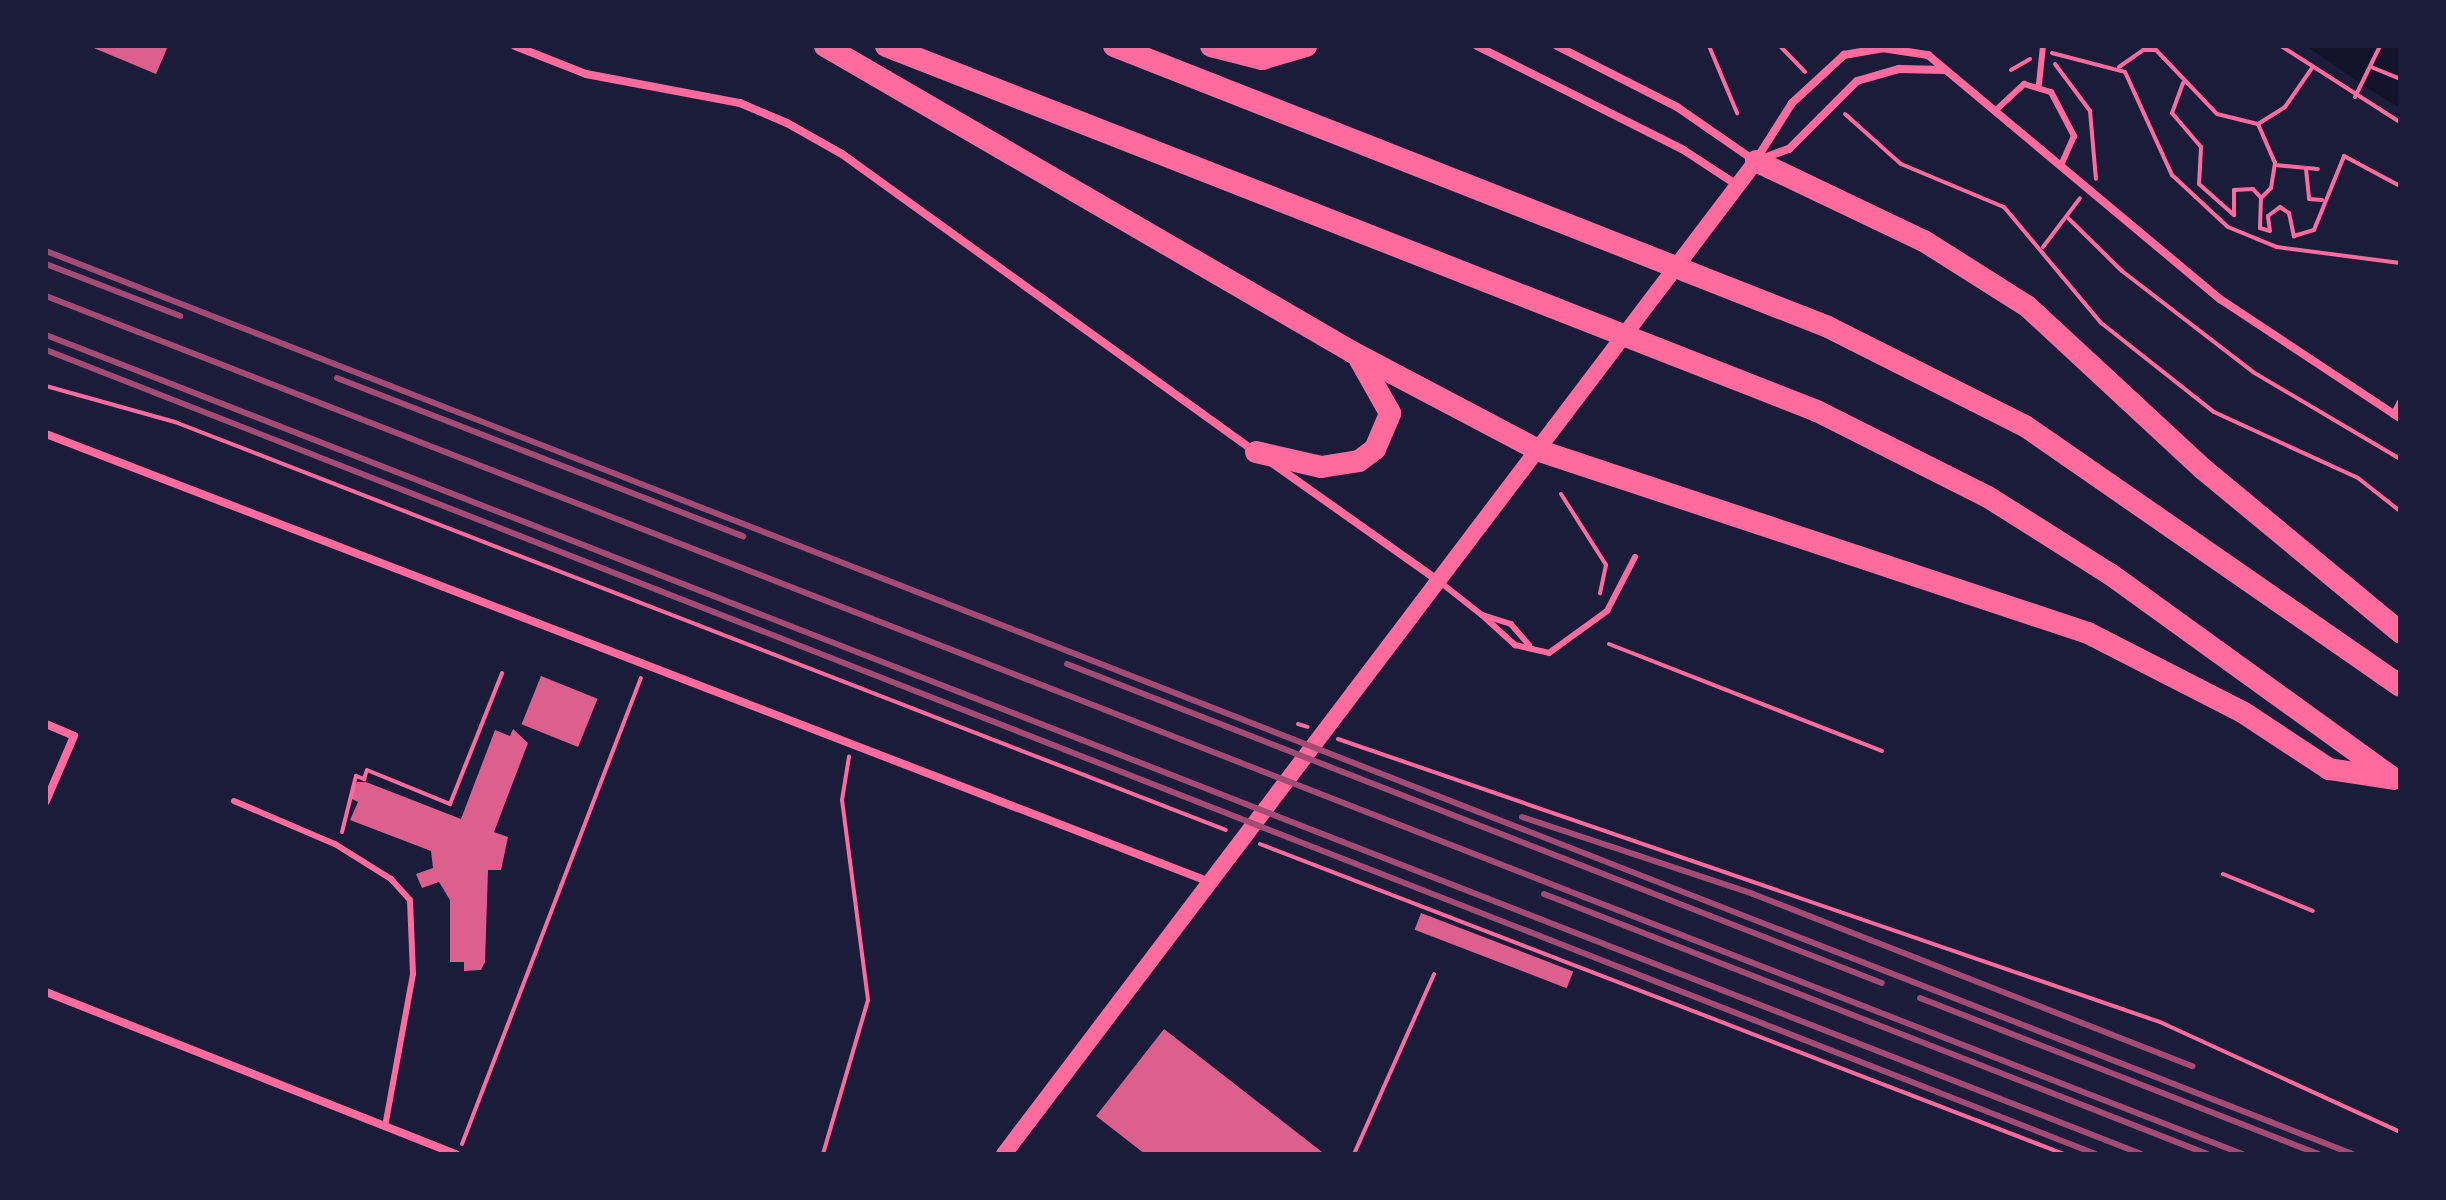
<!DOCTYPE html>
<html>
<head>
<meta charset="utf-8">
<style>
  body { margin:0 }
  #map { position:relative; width:2446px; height:1200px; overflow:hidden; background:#1b1b3a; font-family:"IBM Plex Sans",sans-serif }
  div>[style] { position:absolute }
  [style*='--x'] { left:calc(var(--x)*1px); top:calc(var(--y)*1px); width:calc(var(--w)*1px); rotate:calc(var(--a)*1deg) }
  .water>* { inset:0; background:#12122b }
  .building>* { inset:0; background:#dd5f8e; transform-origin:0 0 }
  .path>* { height:4px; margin:-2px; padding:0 2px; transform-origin:2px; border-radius:2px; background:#ff6b9d }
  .service>* { height:6px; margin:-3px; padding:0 3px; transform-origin:3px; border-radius:3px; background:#ff6b9d }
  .minor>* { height:8px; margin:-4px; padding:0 4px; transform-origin:4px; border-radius:4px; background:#ff6b9d }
  .secondary>* { height:16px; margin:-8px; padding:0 8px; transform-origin:8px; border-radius:8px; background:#ff6b9d }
  .motorway>* { height:22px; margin:-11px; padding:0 11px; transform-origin:11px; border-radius:11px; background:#ff6b9d }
  .rail>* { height:6px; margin:-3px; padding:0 3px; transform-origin:3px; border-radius:3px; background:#a44b75 }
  span { translate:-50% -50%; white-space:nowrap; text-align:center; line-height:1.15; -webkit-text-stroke:6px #1b1b3a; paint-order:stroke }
  .frame { position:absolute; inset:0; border:48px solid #1b1b3a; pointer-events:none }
</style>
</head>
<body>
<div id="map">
  <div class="water">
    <div style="clip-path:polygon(2307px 46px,2400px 46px,2400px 108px,2364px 86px)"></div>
  </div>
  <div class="building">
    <div style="clip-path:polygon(89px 46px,168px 46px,156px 74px)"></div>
    <div style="left:541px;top:676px;width:61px;height:52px;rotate:22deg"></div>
    <div style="clip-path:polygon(513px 729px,528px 743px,494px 832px,508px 837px,501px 870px,488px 870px,485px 962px,481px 970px,464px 971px,464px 962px,450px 962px,450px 900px,439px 882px,422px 888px,416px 874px,433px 868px,431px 851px,350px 820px,358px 802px,350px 798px,357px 782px,366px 782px,461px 819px,495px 730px,510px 736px)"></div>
    <div style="left:1421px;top:913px;width:163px;height:18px;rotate:21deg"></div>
    <div style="clip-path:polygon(1164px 1029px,1322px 1152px,1320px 1154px,1145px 1154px,1096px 1116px)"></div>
  </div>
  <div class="path">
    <div style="--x:1709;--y:46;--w:73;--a:67.3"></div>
    <div style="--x:1780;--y:46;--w:36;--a:46"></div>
    <div style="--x:2281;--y:46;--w:141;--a:32.6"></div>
    <div style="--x:2052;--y:53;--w:75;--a:14.6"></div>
    <div style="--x:2125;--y:72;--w:113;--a:65.5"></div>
    <div style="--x:2172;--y:175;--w:76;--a:42.9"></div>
    <div style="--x:2228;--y:227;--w:53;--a:22.2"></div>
    <div style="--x:2277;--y:247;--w:124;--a:7.4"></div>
    <div style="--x:2055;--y:64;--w:59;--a:53.3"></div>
    <div style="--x:2090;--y:111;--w:68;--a:85"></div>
    <div style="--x:2119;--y:67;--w:29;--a:-35"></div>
    <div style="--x:2143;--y:50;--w:13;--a:0"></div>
    <div style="--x:2156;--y:50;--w:88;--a:46.4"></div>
    <div style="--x:2217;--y:114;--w:42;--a:13.7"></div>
    <div style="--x:2258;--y:124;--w:43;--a:66.4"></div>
    <div style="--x:2275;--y:163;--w:25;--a:99"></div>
    <div style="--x:2271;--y:188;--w:14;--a:135"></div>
    <div style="--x:2371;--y:67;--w:31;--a:22"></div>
    <div style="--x:2011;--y:70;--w:22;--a:-30"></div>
    <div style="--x:2183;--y:83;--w:32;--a:110"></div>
    <div style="--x:2172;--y:113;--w:45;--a:49.5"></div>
    <div style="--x:2201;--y:147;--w:37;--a:93"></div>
    <div style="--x:2199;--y:184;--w:47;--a:41.5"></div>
    <div style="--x:2234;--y:215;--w:25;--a:-90"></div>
    <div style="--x:2234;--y:190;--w:19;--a:-3"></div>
    <div style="--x:2253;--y:189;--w:12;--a:48"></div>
    <div style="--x:2261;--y:198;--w:30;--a:92"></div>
    <div style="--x:2260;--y:228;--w:10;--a:17"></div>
    <div style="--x:2270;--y:231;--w:15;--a:-98"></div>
    <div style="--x:2268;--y:216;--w:15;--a:-37"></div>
    <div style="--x:2280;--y:207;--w:11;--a:34"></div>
    <div style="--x:2289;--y:213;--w:24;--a:78"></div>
    <div style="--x:2294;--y:236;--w:21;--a:-17"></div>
    <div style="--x:2314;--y:230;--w:80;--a:-67.9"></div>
    <div style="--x:2344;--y:156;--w:64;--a:28.2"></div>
    <div style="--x:2355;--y:97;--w:57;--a:-63.9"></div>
    <div style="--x:1845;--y:114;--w:75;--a:41.8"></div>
    <div style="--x:1901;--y:164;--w:112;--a:22.7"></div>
    <div style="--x:2004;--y:207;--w:150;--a:50.1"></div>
    <div style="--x:2100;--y:322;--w:145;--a:38.3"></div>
    <div style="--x:2214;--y:412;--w:158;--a:24.6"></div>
    <div style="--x:2358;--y:478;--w:53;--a:38.2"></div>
    <div style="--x:2258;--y:124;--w:32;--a:-32"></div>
    <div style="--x:2285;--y:107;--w:47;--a:-55.3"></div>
    <div style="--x:2275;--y:165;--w:43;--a:5.3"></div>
    <div style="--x:2306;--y:169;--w:30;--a:84"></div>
    <div style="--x:2309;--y:199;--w:13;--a:4"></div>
    <div style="--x:2067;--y:217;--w:77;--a:44.5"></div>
    <div style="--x:2122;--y:271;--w:165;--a:37.6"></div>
    <div style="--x:2253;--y:372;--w:171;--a:30.6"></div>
    <div style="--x:2043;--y:247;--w:61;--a:-52.9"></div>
    <div style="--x:46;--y:386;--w:134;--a:15.6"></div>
    <div style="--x:175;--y:422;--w:1127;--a:21.22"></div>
    <div style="--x:1561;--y:494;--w:84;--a:57.6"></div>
    <div style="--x:1606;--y:565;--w:29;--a:102"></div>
    <div style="--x:1609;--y:644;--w:293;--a:21.4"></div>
    <div style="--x:1298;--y:724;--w:10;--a:17"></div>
    <div style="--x:1338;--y:739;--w:869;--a:19"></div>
    <div style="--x:2160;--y:1022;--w:264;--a:24.6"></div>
    <div style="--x:342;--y:832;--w:58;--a:-76"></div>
    <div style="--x:356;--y:776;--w:9;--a:21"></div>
    <div style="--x:364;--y:779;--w:9;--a:-72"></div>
    <div style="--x:367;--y:770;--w:90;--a:22.3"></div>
    <div style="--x:450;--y:804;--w:141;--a:-68.3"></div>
    <div style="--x:1260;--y:844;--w:862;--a:21.09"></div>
    <div style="--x:2223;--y:874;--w:97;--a:22.3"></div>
    <div style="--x:462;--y:1144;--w:499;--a:-69"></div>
    <div style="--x:823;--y:1154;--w:160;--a:-73.7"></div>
    <div style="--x:868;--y:1000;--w:202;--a:-97.4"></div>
    <div style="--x:842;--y:800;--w:44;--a:-80.8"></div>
    <div style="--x:1354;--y:1154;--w:197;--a:-66"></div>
  </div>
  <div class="service">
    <div style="--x:2039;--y:84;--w:38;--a:-84"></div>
    <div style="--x:1995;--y:111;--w:40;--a:-43"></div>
    <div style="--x:2024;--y:84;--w:28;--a:17"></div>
    <div style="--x:2051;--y:92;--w:50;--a:62.4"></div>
    <div style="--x:2074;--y:136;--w:32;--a:114"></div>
    <div style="--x:2393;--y:415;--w:15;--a:-62"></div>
    <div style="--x:1440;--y:582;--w:53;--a:38.2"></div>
    <div style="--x:1529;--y:645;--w:28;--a:-131"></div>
    <div style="--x:1511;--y:624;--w:30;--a:-163"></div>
    <div style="--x:1482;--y:615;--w:45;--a:42.3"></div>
    <div style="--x:1515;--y:645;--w:35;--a:13"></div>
    <div style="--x:1549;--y:653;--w:72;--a:-35.9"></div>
    <div style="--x:1607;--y:611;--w:61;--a:-62.6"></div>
    <div style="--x:234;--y:801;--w:110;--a:23.1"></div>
    <div style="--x:335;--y:844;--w:66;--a:32"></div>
    <div style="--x:391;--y:879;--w:28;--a:48"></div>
    <div style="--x:410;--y:900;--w:74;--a:87.7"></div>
    <div style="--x:413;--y:974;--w:155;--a:100.4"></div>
  </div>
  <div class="minor">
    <div style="--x:515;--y:46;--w:76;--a:21.5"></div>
    <div style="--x:586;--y:74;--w:157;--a:10.7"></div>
    <div style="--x:740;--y:103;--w:51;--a:23.1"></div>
    <div style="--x:787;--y:123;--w:63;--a:29.4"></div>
    <div style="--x:842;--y:154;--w:508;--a:35.79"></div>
    <div style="--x:1477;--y:46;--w:229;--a:26.7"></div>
    <div style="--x:1682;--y:149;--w:66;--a:33.2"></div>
    <div style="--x:1557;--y:46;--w:135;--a:26.9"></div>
    <div style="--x:1677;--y:107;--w:95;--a:34.7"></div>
    <div style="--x:1761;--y:159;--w:30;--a:-20"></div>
    <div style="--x:1789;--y:149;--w:96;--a:-45"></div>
    <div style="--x:1857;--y:81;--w:44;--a:-15.9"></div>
    <div style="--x:1899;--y:69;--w:45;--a:1.3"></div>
    <div style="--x:1756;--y:160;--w:67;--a:-57.7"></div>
    <div style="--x:1792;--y:103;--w:71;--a:-42.7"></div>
    <div style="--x:1844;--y:55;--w:39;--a:-10"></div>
    <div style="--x:1882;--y:48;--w:47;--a:8.7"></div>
    <div style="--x:1928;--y:55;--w:381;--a:39.9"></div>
    <div style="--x:2220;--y:299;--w:216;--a:33.5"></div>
    <div style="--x:46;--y:434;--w:1247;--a:21.05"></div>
    <div style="--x:1272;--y:463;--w:206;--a:35.3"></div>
    <div style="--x:46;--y:724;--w:30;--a:23"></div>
    <div style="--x:74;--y:736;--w:71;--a:113.3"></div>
    <div style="--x:46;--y:992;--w:441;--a:21.6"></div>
  </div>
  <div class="secondary">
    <div style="--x:1004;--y:1154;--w:1246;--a:-52.86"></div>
  </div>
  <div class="motorway">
    <div style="--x:825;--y:46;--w:612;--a:30.13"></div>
    <div style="--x:1354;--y:353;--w:210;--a:27.8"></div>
    <div style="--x:1540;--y:451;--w:577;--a:18.37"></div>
    <div style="--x:2088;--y:633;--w:175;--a:27.1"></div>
    <div style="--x:2244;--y:713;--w:102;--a:33.4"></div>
    <div style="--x:2329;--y:769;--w:66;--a:8.7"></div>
    <div style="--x:886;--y:46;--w:1000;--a:21.41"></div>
    <div style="--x:1817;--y:411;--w:191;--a:26.7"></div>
    <div style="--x:1988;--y:497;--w:144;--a:32.3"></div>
    <div style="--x:2110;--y:574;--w:347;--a:35.8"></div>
    <div style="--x:1114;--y:46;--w:767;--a:21.48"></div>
    <div style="--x:1828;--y:327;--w:220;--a:26.7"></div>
    <div style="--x:2025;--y:426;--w:456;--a:34.7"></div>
    <div style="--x:1211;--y:46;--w:53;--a:14.3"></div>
    <div style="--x:1262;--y:59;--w:46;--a:-16.5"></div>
    <div style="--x:1756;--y:161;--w:186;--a:25.5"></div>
    <div style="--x:1924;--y:241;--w:122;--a:32.3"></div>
    <div style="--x:2027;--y:306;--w:240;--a:42.8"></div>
    <div style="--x:2203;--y:469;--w:256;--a:39.6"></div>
    <div style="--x:1256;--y:452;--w:67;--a:13"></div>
    <div style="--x:1321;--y:467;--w:38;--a:-9"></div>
    <div style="--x:1359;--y:461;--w:20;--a:-37"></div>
    <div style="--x:1375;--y:449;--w:39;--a:-67"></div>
    <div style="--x:1390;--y:413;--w:61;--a:-119.5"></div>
  </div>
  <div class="rail">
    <div style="--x:46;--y:251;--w:2477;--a:21.38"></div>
    <div style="--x:46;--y:264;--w:144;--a:21.2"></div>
    <div style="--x:46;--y:296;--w:2358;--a:21.34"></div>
    <div style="--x:46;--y:335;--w:2249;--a:21.35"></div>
    <div style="--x:46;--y:350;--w:2201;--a:21.42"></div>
    <div style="--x:337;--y:378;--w:436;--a:21.3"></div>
    <div style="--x:1067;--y:664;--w:875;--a:21.38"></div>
    <div style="--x:1522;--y:817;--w:243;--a:18.4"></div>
    <div style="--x:1753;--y:894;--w:472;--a:21.4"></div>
    <div style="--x:1544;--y:894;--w:712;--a:21.41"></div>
    <div style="--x:1920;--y:998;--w:428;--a:21.4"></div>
  </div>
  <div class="frame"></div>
</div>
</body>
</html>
